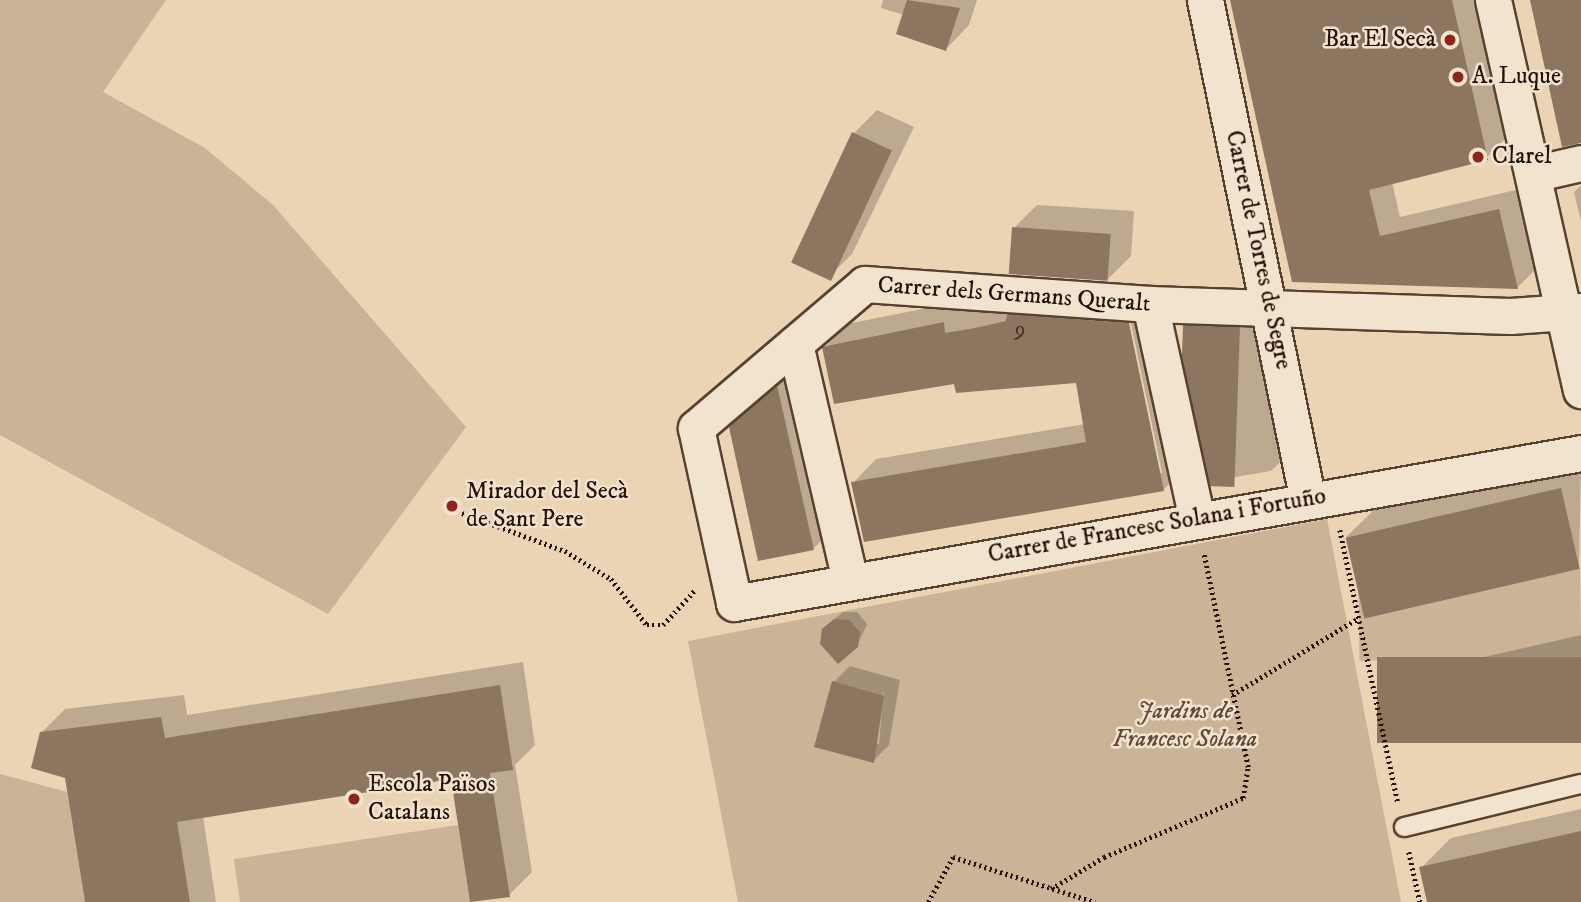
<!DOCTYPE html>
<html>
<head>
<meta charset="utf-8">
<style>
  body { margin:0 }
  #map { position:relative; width:1581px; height:902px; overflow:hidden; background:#ebd4b4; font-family:"IM FELL DW Pica",serif }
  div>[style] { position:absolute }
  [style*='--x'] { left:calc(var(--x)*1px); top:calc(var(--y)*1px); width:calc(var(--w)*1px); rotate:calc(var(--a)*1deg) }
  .green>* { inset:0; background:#cab396; transform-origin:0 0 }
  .shadow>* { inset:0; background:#0003 }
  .building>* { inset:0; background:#8c7660; transform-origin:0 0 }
  .path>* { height:4.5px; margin-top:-2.25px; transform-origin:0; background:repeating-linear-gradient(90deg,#261004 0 2px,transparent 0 5.5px) }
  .roads { filter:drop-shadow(2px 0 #574130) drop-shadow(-2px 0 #574130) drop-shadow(0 2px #574130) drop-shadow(0 -2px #574130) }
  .lane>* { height:18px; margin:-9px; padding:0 9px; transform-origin:9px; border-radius:9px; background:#f2e3ce }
  .street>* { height:35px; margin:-17.5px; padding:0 17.5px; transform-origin:17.5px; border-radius:17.5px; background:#f2e3ce }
  .dots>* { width:19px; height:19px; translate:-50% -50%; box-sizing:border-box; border:4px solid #f2e3ce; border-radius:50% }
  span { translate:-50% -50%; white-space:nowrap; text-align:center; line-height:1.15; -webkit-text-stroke:5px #f2e3ce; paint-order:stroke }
  .number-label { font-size:21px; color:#402a1b }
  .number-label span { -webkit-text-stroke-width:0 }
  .poi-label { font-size:24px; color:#261004 }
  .right { translate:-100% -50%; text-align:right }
  .left { translate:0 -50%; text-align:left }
  .street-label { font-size:24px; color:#261004 }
  .park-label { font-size:24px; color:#5f4937; font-style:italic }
</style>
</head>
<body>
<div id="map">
  <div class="green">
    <div style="clip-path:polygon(0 0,166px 0,103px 92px,205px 148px,273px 205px,466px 427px,328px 614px,0 435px)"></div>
    <div style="clip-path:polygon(1327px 519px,1401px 902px,738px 902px,688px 641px)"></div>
    <div style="left:1580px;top:569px;width:88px;height:222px;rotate:89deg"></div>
    <div style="clip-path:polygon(0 774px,67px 792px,85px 902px,0 902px)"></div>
    <div style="clip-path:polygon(458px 825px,470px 902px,240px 902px,234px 859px)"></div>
  </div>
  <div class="shadow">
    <div style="clip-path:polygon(883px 0,977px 0,969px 25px,946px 49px,904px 15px,881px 8px)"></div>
    <div style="clip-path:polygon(1232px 0,1477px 0,1508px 136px,1487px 157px,1392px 182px,1400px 217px,1520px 189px,1538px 267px,1518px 287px,1294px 280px)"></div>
    <div style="clip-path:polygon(877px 110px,914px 127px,852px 254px,829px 277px,854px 133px)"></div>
    <div style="clip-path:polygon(1581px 186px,1581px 221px,1574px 192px)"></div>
    <div style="clip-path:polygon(1037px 205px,1134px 211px,1131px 256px,1108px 279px,1014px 228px)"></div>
    <div style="clip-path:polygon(evenodd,967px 300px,968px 311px,1152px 300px,1187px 466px,1164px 489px,866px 540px,853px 483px,876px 459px,1085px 424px,1077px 382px,956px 382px,824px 348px,847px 324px,967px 300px,1125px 314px,1129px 314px,1162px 473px,1159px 473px,1125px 314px)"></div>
    <div style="clip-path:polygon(1208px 303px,1263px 304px,1294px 448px,1271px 471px,1218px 480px,1185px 326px)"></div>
    <div style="clip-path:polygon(800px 364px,836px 526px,813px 549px,731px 427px)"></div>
    <div style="clip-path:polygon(1581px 462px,1579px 567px,1346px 537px,1376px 508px)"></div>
    <div style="clip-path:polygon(843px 612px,857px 612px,867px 624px,857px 646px,832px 621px)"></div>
    <div style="clip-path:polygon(1581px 635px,1581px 741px,1384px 702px,1414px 673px)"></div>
    <div style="clip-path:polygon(523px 662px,535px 745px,515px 765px,532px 872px,509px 895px,453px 777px,203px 816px,216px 902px,86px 902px,67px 776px,41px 733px,65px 709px,184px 695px,187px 715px)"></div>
    <div style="clip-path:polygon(evenodd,850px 666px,900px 680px,889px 745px,873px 761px,834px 682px,850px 666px,884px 687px,879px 744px,875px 744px,884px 687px)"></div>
    <div style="clip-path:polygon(1581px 809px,1581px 902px,1429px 902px,1421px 868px,1451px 838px)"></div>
  </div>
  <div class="building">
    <div style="clip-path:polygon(907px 0,960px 8px,946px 51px,896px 34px)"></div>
    <div style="clip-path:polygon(1230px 0,1452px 0,1488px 160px,1369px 190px,1380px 236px,1499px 209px,1518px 289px,1292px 282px)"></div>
    <div style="clip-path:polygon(1530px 0,1581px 0,1581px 143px,1562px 147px)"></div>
    <div style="left:852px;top:132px;width:44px;height:144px;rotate:25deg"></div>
    <div style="left:1012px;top:227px;width:99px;height:47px;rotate:4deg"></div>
    <div style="clip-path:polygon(1007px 314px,1129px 323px,1164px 491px,864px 542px,851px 482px,1086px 442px,1076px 383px,956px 393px,954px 384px,834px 404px,822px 347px,944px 322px,945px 333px,975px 328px,1006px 321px)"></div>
    <div style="left:1183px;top:325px;width:57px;height:160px;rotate:2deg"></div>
    <div style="clip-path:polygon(777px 385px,814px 550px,758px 561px,729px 427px)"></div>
    <div style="left:1561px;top:488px;width:83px;height:221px;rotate:77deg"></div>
    <div style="clip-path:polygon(834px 619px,849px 620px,860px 632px,858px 647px,838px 664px,820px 644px,822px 629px)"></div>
    <div style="left:1581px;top:657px;width:86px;height:204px;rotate:90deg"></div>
    <div style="clip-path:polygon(832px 681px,884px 696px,874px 763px,814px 747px)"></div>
    <div style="clip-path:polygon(500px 685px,513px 770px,490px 773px,510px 897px,470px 902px,451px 779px,177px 822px,190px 902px,85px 902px,65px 778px,31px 768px,40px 732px,161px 717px,165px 738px)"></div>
    <div style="clip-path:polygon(1581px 831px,1581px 902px,1427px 902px,1419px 867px)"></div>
  </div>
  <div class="path">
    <div style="--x:462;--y:513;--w:110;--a:20.3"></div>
    <div style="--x:565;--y:551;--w:54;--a:31.3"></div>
    <div style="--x:611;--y:579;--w:58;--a:52"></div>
    <div style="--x:647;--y:625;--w:16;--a:0"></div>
    <div style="--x:663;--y:625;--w:47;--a:-47.6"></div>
    <div style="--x:1340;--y:530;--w:278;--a:78"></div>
    <div style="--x:1232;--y:695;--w:146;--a:-31.3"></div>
    <div style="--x:1409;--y:852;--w:51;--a:77.6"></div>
    <div style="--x:1051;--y:889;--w:62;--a:-31.1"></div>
    <div style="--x:1104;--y:857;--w:151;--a:-23"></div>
    <div style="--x:1243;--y:798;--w:31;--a:-81"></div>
    <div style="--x:1248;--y:767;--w:217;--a:-101.7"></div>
    <div style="--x:928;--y:902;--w:51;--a:-60.9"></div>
    <div style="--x:953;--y:857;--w:149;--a:17.6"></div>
  </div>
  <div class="roads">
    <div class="lane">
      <div style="--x:1404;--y:827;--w:182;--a:-13.7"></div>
    </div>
    <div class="street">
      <div style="--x:1205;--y:0;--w:511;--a:78.38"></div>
      <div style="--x:1493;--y:0;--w:400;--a:77.3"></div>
      <div style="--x:1533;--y:174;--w:49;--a:-12.9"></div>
      <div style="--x:1150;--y:304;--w:220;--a:77.7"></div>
      <div style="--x:1581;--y:311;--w:71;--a:176"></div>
      <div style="--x:1510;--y:316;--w:360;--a:-178.1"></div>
      <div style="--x:1150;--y:304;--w:286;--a:-176"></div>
      <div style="--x:865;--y:284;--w:222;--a:139.6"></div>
      <div style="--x:696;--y:428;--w:179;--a:77.7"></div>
      <div style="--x:734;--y:603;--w:860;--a:-10.04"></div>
      <div style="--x:795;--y:344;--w:243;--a:76.9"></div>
    </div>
  </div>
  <div class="dots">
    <div style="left:1450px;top:40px;background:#8f2418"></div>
    <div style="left:1458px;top:77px;background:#8f2418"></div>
    <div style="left:1478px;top:157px;background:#8f2418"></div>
    <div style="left:452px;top:506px;background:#8f2418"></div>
    <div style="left:354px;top:799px;background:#8f2418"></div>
  </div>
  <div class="number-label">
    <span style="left:1020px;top:330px">9</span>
  </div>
  <div class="poi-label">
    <span class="right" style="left:1436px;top:40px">Bar El Secà</span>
    <span class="left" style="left:1472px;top:77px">A. Luque</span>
    <span class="left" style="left:1492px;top:157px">Clarel</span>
    <span class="left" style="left:466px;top:506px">Mirador del Secà<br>de Sant Pere</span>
    <span class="left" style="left:368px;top:799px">Escola Països<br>Catalans</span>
  </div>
  <div class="street-label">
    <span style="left:1258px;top:250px;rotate:78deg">Carrer de Torres de Segre</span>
    <span style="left:1014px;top:295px;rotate:4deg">Carrer dels Germans Queralt</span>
    <span style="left:1157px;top:526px;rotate:-10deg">Carrer de Francesc Solana i Fortuño</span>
  </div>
  <div class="park-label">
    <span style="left:1185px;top:726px">Jardins de<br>Francesc Solana</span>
  </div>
</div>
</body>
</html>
